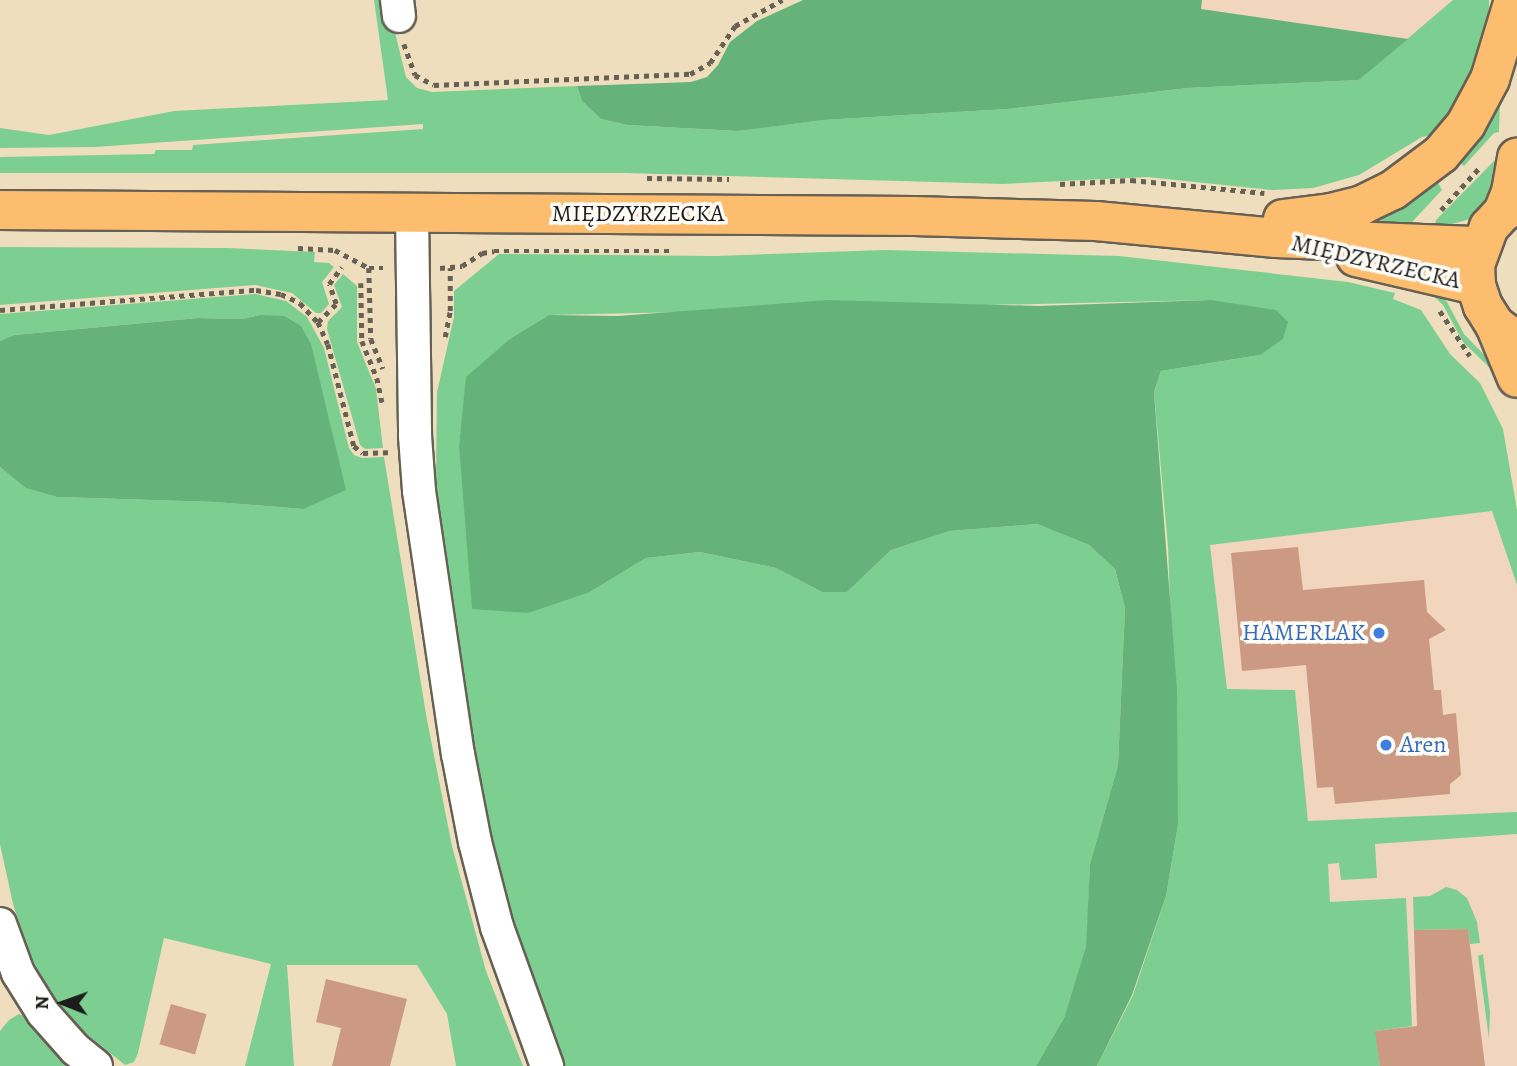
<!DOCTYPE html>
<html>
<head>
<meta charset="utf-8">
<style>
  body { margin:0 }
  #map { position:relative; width:1517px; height:1066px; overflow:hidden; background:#efdebe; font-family:Alegreya,serif }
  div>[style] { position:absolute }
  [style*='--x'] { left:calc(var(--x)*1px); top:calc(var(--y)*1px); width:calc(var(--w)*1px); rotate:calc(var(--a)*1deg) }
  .built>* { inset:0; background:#f1d5bd }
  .green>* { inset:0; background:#7dcf91 }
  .forest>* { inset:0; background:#66b27b }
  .building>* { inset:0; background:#cc9982; transform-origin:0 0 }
  .path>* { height:4.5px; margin-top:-2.25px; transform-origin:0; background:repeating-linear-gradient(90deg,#666055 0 5px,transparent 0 10px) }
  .roads { filter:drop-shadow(2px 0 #666055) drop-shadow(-2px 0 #666055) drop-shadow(0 2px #666055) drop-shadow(0 -2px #666055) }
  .minor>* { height:32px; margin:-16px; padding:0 16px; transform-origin:16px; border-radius:16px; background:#fff }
  .major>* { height:38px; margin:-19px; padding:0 19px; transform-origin:19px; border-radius:19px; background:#fcbd6f }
  .dots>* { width:19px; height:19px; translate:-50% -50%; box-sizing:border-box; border:4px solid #fdfcf7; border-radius:50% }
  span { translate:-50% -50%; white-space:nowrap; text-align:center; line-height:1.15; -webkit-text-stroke:7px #fdfcf7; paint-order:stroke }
  .street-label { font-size:24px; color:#1c1c1c }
  .shop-label { font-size:24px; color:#366cbe }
  .right { translate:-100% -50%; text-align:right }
  .left { translate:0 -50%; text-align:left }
  .north { position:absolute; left:28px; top:968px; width:70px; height:70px; -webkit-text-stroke:5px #fdfcf7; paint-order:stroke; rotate:271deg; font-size:19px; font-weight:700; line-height:28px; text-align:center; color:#1c1c1c }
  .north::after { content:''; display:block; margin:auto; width:24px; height:32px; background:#1c1c1c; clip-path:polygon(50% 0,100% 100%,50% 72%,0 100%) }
</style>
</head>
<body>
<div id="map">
  <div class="built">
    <div style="clip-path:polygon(1202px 0,1453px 0,1408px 39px,1201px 9px)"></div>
    <div style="clip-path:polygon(1492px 511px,1517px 585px,1517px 1066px,1331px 1066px,1318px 821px,1307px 822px,1295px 690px,1227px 689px,1210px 544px)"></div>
  </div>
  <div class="green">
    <div style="clip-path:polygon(374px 0,387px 0,406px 77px,417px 88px,432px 92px,577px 86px,582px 101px,601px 119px,627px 125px,738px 131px,822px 120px,1007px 109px,1188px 88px,1359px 80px,1453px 0,1489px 0,1489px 6px,1487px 27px,1476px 66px,1447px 119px,1434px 135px,1422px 137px,1359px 175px,1313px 188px,1273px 190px,1147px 177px,1003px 184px,625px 173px,0 173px,0 157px,154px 154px,156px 150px,192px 150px,193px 145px,423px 129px,423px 124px,95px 147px,0 148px,0 128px,49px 135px,174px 111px,388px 100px)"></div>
    <div style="clip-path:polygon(1500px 98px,1499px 132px,1494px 133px,1464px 166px,1457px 160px)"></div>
    <div style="clip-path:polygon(1495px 160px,1498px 162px,1498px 170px,1489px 199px,1482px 209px,1470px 219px,1434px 229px,1436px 220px)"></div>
    <div style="clip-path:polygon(1435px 177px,1442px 190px,1412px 222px,1404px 222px,1404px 227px,1345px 223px)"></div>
    <div style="clip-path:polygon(0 247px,227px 248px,315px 252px,314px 262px,329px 263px,334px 267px,322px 282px,329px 304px,321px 313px,316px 313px,292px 293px,255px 285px,0 305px)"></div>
    <div style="clip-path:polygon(885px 250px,1119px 256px,1348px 282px,1395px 293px,1393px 299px,1421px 310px,1450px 354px,1480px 383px,1503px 429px,1517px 510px,1517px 585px,1492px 511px,1210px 545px,1227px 689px,1295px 690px,1308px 821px,1517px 812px,1517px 834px,1375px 844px,1377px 878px,1341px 880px,1339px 863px,1328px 864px,1330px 902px,1406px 898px,1412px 1026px,1376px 1031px,1380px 1066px,1097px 1066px,1133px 995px,1166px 896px,1178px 825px,1168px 546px,1154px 392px,1161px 371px,1260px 355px,1211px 300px,549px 315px,511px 338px,467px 377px,459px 445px,590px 592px,646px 558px,700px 552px,776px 568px,822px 592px,847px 592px,891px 550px,950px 531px,1037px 524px,1089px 545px,1115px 569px,1125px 608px,1118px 765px,1090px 864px,1087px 947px,1064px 1018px,1036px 1066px,564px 1066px,534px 994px,508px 914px,491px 842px,473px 757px,440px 534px,436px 478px,437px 392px,454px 317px,454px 291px,499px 254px,716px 256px)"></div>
    <div style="clip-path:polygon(343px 274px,357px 286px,357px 342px,376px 389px,383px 448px,365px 449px,360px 445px,327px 329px,328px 321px,342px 307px,334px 285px)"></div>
    <div style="clip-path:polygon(1426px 289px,1437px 291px,1447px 302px,1464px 334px,1489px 360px,1510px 393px,1506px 394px,1493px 371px,1463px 342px,1443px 305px)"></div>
    <div style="clip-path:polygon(255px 294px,286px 301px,307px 317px,324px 348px,349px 448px,354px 455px,362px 458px,384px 457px,427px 720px,452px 846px,486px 971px,523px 1066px,456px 1066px,447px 1014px,417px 965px,287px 965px,294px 1066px,245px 1066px,271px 964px,164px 938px,138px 1053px,134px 1062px,125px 1065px,83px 1031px,58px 1004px,29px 954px,13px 904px,0 844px,0 467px,27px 488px,57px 497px,215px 502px,303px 509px,260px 315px,242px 319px,198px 318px,14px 335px,0 341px,0 314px)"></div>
    <div style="clip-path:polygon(1446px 887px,1457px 890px,1467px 898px,1477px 922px,1480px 943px,1470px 944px,1468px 929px,1414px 930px,1413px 897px,1430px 896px)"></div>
    <div style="clip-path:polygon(1483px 954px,1490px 1012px,1489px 1039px,1478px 956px)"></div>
    <div style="clip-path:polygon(19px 1014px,23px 1016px,68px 1066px,0 1066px,0 1031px,9px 1020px)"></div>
  </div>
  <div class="forest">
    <div style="clip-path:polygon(803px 0,1202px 0,1201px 9px,1408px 39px,1359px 80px,1188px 88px,1007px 109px,823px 120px,738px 131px,627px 125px,601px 119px,582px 101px,577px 86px,691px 82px,707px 77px,718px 65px,730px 42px,757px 21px)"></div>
    <div style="clip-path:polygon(828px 300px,1038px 306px,1211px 300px,1276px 310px,1288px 322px,1283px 339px,1260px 355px,1161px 371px,1154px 392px,1177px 689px,1178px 825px,1166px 896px,1132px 995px,1097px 1066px,1036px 1066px,1064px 1018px,1086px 947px,1090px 864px,1118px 765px,1125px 608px,1115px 569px,1089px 545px,1037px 524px,950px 531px,891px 550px,847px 592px,822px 592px,776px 568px,700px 552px,646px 558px,590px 592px,528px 613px,472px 609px,459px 445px,466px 377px,511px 338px,549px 315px,618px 316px)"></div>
    <div style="clip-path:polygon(260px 315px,284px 316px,301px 326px,311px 344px,346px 490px,303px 509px,215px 502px,57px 497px,26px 488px,0 467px,0 341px,14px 335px,198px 318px,242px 319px)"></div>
  </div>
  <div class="building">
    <div style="clip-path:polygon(1298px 547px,1303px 590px,1424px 580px,1427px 612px,1446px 630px,1429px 639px,1434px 690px,1441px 690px,1443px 715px,1456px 713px,1461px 775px,1450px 784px,1450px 794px,1335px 804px,1333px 787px,1317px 788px,1306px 665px,1242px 671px,1231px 553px)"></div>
    <div style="clip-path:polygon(1468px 929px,1485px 1066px,1380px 1066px,1375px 1031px,1417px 1026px,1414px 930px)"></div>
    <div style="clip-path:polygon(326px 979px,407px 999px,390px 1066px,332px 1066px,341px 1028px,316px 1022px)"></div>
    <div style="left:171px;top:1004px;width:37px;height:42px;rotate:16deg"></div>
  </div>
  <div class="path">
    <div style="--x:404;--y:44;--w:33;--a:70"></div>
    <div style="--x:415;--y:75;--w:21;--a:28"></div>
    <div style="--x:434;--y:85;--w:256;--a:-2.5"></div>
    <div style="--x:690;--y:74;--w:23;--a:-29"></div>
    <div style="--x:710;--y:63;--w:45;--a:-56"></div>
    <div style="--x:735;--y:26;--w:54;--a:-29"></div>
    <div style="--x:647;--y:178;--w:82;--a:0.7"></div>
    <div style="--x:1060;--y:184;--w:71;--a:-3.2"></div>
    <div style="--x:1131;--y:180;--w:134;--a:5.6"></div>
    <div style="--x:1441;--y:210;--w:58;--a:-47.8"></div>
    <div style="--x:298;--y:248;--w:37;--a:3"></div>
    <div style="--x:335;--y:250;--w:38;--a:28"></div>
    <div style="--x:369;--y:268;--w:14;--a:0"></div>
    <div style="--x:369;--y:268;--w:71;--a:88.4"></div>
    <div style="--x:371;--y:339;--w:32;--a:68"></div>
    <div style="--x:440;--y:268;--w:22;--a:-5"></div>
    <div style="--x:462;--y:266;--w:24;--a:-33"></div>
    <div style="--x:482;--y:253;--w:12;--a:-9"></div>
    <div style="--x:494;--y:251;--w:178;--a:0"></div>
    <div style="--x:361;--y:283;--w:58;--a:89"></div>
    <div style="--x:362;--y:341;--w:40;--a:68"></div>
    <div style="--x:377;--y:378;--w:25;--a:78"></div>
    <div style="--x:0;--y:310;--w:257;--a:-4.5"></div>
    <div style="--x:256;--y:290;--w:25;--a:9"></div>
    <div style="--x:281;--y:294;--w:21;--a:25"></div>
    <div style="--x:300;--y:303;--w:26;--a:47"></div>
    <div style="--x:318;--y:322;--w:24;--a:66"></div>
    <div style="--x:328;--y:344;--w:105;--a:75.7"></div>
    <div style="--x:354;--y:446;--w:11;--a:38"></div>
    <div style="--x:363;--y:453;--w:25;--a:-2"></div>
    <div style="--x:1440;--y:311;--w:54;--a:56.3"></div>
    <div style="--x:318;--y:322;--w:25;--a:-45"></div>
    <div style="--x:336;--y:304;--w:21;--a:-109"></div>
    <div style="--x:329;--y:284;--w:21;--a:-53"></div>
    <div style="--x:445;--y:337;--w:26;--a:-79"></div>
    <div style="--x:450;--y:311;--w:43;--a:-90"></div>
  </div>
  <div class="roads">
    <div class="minor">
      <div style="--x:397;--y:0;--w:16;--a:83"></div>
      <div style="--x:412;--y:213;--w:223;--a:89.2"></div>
      <div style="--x:415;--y:436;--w:55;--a:85.8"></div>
      <div style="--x:419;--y:491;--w:266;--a:81.6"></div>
      <div style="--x:458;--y:754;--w:90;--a:79.1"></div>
      <div style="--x:475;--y:842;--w:88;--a:75.5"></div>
      <div style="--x:497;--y:927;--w:148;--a:70.2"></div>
      <div style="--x:0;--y:924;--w:52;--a:69.8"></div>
      <div style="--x:18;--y:973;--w:47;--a:58"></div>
      <div style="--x:43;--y:1013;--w:48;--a:48.4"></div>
      <div style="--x:75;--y:1049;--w:27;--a:39"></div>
    </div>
    <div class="major">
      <div style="--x:1517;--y:204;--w:16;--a:150"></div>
      <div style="--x:1503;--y:212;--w:21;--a:133"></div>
      <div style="--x:1489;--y:227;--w:40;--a:110.2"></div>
      <div style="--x:1475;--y:265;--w:20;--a:87"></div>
      <div style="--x:1476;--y:285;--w:22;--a:72"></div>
      <div style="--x:1483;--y:306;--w:22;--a:58"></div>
      <div style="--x:1495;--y:325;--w:27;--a:36"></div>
      <div style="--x:0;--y:210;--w:914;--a:0.38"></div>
      <div style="--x:914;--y:216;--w:182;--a:1.6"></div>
      <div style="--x:1096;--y:221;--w:181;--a:5.4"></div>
      <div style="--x:1276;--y:238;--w:203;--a:2.3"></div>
      <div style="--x:1503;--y:212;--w:22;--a:-68"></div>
      <div style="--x:1511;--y:192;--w:35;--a:-80"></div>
      <div style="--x:1283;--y:219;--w:48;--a:-7.1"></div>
      <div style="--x:1331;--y:213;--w:32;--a:-14"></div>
      <div style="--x:1362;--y:205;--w:34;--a:-26"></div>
      <div style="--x:1393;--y:190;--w:60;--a:-36.9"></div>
      <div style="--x:1441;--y:154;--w:39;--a:-50"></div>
      <div style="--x:1466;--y:124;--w:51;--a:-61.9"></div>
      <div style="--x:1490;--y:79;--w:83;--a:-73.1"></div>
      <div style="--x:1356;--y:257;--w:123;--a:13.1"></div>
      <div style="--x:1495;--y:325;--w:57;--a:67.5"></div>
    </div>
  </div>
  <div class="dots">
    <div style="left:1379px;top:633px;background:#3f7fe0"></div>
    <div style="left:1386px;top:745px;background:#3f7fe0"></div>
  </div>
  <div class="street-label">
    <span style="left:638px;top:214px">MIĘDZYRZECKA</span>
    <span style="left:1376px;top:262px;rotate:13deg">MIĘDZYRZECKA</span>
  </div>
  <div class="shop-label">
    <span class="right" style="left:1365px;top:633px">HAMERLAK</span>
    <span class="left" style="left:1400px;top:745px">Aren</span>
  </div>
  <div class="north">N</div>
</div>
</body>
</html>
